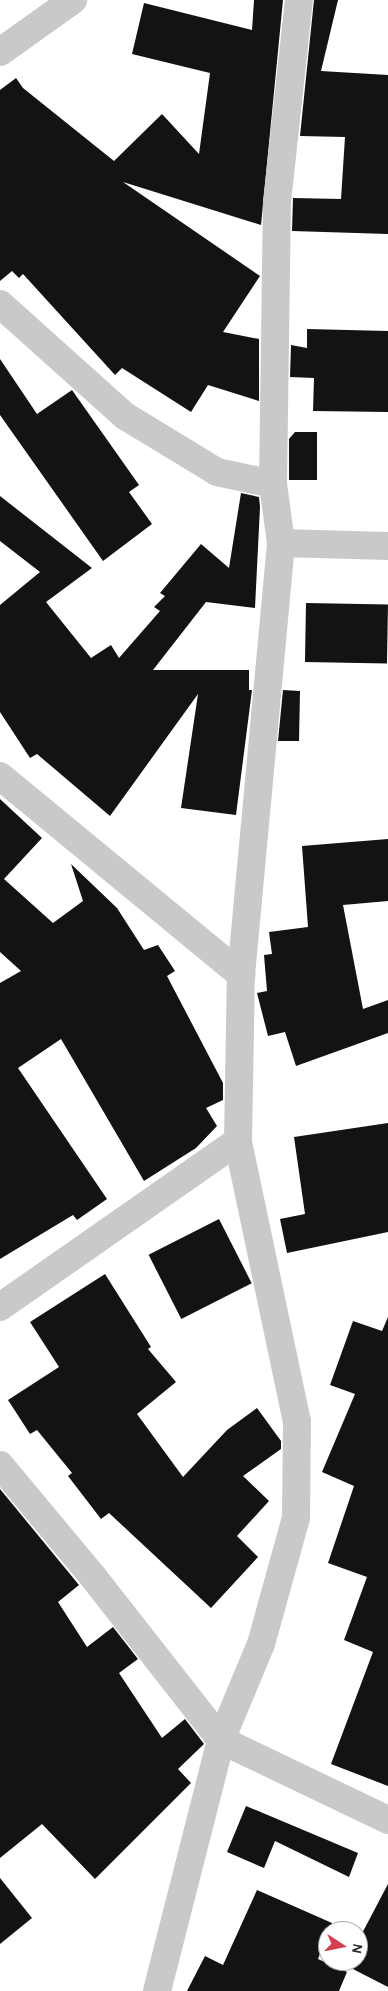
<!DOCTYPE html>
<html>
<head>
<meta charset="utf-8">
<style>
  body { margin:0 }
  #map { position:relative; width:388px; height:1991px; overflow:hidden; background:#fff; font-family:"Alegreya Sans",sans-serif }
  div>[style] { position:absolute }
  [style*='--x'] { left:calc(var(--x)*1px); top:calc(var(--y)*1px); width:calc(var(--w)*1px); rotate:calc(var(--a)*1deg) }
  .building>* { inset:0; background:#131313; transform-origin:0 0 }
  .minor>* { height:28px; margin:-14px; padding:0 14px; transform-origin:14px; border-radius:14px; background:#c9c9c9 }
  span { translate:-50% -50%; white-space:nowrap; text-align:center; line-height:1.15; -webkit-text-stroke:5px #fff; paint-order:stroke }
  .north { position:absolute; left:318px; top:1921px; width:50px; height:50px; box-sizing:border-box; background:#fff; border:1px solid #ababab; border-radius:50%; rotate:101deg; font-size:14px; font-weight:700; line-height:20px; text-align:center; color:#2c2c2c }
  .north::after { content:''; display:block; margin:auto; width:18px; height:22px; background:#d23f51; clip-path:polygon(50% 0,100% 100%,50% 72%,0 100%) }
</style>
</head>
<body>
<div id="map">
  <div class="building">
    <div style="clip-path:polygon(254px 0,283px 0,261px 225px,123px 182px,260px 276px,223px 332px,259px 339px,259px 401px,208px 385px,191px 412px,122px 368px,115px 375px,23px 274px,19px 278px,12px 271px,0 281px,0 90px,16px 78px,23px 88px,114px 161px,162px 114px,199px 154px,210px 73px,132px 54px,144px 3px,252px 30px)"></div>
    <div style="clip-path:polygon(314px 0,338px 0,321px 71px,388px 75px,388px 234px,292px 231px,293px 198px,341px 199px,345px 137px,300px 136px)"></div>
    <div style="clip-path:polygon(307px 329px,388px 331px,388px 412px,313px 411px,314px 378px,290px 377px,291px 345px,307px 348px)"></div>
    <div style="clip-path:polygon(0 359px,37px 414px,72px 390px,139px 485px,129px 492px,152px 524px,103px 561px,0 415px)"></div>
    <div style="clip-path:polygon(295px 432px,317px 432px,317px 480px,289px 480px,289px 439px)"></div>
    <div style="clip-path:polygon(241px 493px,259px 497px,260px 507px,255px 608px,206px 602px,153px 670px,249px 670px,249px 690px,252px 690px,236px 815px,181px 808px,198px 694px,110px 816px,37px 754px,30px 758px,0 712px,0 605px,40px 572px,0 541px,0 496px,92px 568px,46px 602px,91px 658px,111px 645px,119px 658px,160px 611px,154px 607px,165px 596px,160px 593px,201px 544px,229px 568px)"></div>
    <div style="left:306px;top:603px;width:82px;height:59px;rotate:1deg"></div>
    <div style="clip-path:polygon(283px 690px,300px 691px,299px 741px,278px 741px)"></div>
    <div style="clip-path:polygon(0 799px,42px 838px,4px 879px,53px 923px,83px 901px,71px 864px,117px 908px,144px 950px,158px 945px,175px 971px,167px 976px,223px 1083px,223px 1100px,206px 1108px,217px 1126px,196px 1148px,144px 1181px,61px 1039px,18px 1068px,107px 1199px,77px 1220px,73px 1215px,0 1259px,0 983px,21px 971px,0 952px)"></div>
    <div style="clip-path:polygon(388px 839px,388px 901px,343px 905px,363px 1009px,388px 1000px,388px 1033px,296px 1066px,285px 1032px,268px 1036px,257px 993px,267px 991px,264px 955px,272px 954px,269px 932px,308px 927px,302px 846px)"></div>
    <div style="clip-path:polygon(388px 1123px,388px 1232px,287px 1253px,280px 1219px,305px 1214px,294px 1137px)"></div>
    <div style="left:219px;top:1219px;width:72px;height:79px;rotate:63deg"></div>
    <div style="clip-path:polygon(105px 1274px,151px 1347px,148px 1349px,176px 1382px,137px 1414px,183px 1477px,227px 1430px,257px 1408px,281px 1441px,281px 1449px,243px 1476px,269px 1501px,237px 1536px,258px 1557px,211px 1608px,109px 1513px,101px 1519px,68px 1476px,72px 1473px,37px 1430px,30px 1434px,8px 1400px,59px 1367px,30px 1322px)"></div>
    <div style="clip-path:polygon(388px 1317px,388px 1786px,331px 1764px,373px 1652px,344px 1640px,367px 1577px,328px 1563px,354px 1486px,322px 1472px,355px 1394px,330px 1385px,353px 1321px,382px 1331px)"></div>
    <div style="clip-path:polygon(0 1489px,79px 1585px,58px 1602px,87px 1647px,113px 1627px,138px 1659px,119px 1673px,162px 1738px,185px 1719px,204px 1744px,178px 1769px,191px 1783px,95px 1879px,42px 1824px,0 1858px)"></div>
    <div style="clip-path:polygon(246px 1806px,358px 1853px,349px 1877px,275px 1841px,264px 1868px,227px 1852px)"></div>
    <div style="clip-path:polygon(0 1878px,32px 1918px,0 1944px)"></div>
    <div style="clip-path:polygon(388px 1884px,388px 1987px,345px 1965px,347px 1961px,358px 1961px,358px 1941px)"></div>
    <div style="clip-path:polygon(257px 1890px,332px 1923px,318px 1959px,347px 1972px,339px 1991px,187px 1991px,205px 1956px,223px 1965px)"></div>
  </div>
  <div class="minor">
    <div style="--x:0;--y:52;--w:90;--a:-35.5"></div>
    <div style="--x:0;--y:304;--w:168;--a:41.9"></div>
    <div style="--x:125;--y:416;--w:108;--a:31.3"></div>
    <div style="--x:217;--y:472;--w:57;--a:12.1"></div>
    <div style="--x:281;--y:543;--w:107;--a:1.6"></div>
    <div style="--x:0;--y:776;--w:313;--a:39.5"></div>
    <div style="--x:0;--y:1307;--w:290;--a:-34.9"></div>
    <div style="--x:0;--y:1465;--w:147;--a:50.2"></div>
    <div style="--x:94;--y:1578;--w:206;--a:51.9"></div>
    <div style="--x:221;--y:1740;--w:185;--a:25.6"></div>
    <div style="--x:157;--y:1991;--w:259;--a:-75.7"></div>
    <div style="--x:221;--y:1740;--w:104;--a:-67.4"></div>
    <div style="--x:261;--y:1644;--w:131;--a:-74.5"></div>
    <div style="--x:296;--y:1518;--w:96;--a:-89.4"></div>
    <div style="--x:297;--y:1422;--w:287;--a:-101.9"></div>
    <div style="--x:238;--y:1141;--w:166;--a:-89"></div>
    <div style="--x:241;--y:975;--w:434;--a:-84.7"></div>
    <div style="--x:281;--y:543;--w:60;--a:-97.7"></div>
    <div style="--x:273;--y:484;--w:282;--a:-89.2"></div>
    <div style="--x:277;--y:202;--w:203;--a:-83.8"></div>
  </div>
  <div class="north">N</div>
</div>
</body>
</html>
